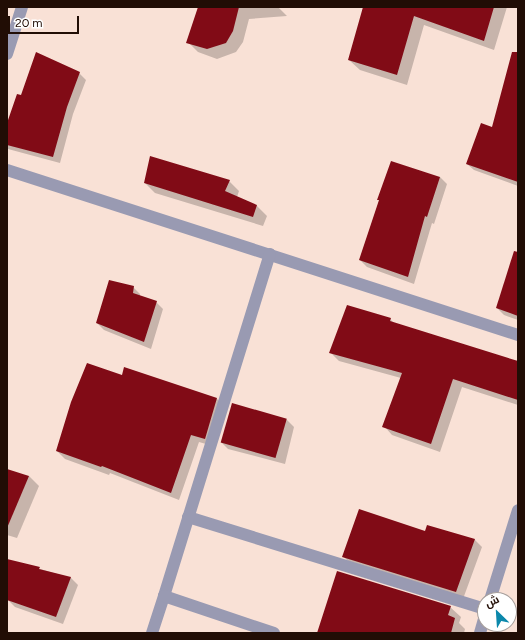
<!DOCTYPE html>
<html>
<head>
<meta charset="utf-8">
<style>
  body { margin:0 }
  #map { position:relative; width:525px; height:640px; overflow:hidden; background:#f9e1d6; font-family:Figtree,Cairo,sans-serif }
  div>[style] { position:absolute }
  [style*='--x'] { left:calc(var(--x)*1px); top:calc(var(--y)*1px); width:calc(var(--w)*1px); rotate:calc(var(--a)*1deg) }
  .shadow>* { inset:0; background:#0003 }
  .building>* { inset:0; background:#810b16; transform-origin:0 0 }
  .minor>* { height:12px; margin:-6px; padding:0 6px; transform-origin:6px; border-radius:6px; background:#999ab2 }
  span { translate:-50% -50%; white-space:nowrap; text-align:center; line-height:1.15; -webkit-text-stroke:4px #fff; paint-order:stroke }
  .frame { position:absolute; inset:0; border:8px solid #210d05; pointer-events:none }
  .north { position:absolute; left:477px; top:592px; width:40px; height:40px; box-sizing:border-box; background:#fff; border:1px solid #a69e9b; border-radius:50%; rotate:335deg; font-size:11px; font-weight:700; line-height:16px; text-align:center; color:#210d05 }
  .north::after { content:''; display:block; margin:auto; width:14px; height:18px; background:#0c88ab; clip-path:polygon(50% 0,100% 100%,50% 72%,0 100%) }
  .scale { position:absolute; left:8px; top:16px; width:71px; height:18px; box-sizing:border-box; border:2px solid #210d05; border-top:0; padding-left:5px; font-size:12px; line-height:14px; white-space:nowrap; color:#210d05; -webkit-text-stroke:3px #fff; paint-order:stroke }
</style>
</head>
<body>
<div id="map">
  <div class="shadow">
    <div style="clip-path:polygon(199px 7px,278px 7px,287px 16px,249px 19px,243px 42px,236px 52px,217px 59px,198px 52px,188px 42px)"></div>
    <div style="clip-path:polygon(370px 7px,507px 7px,494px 50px,424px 25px,407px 85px,360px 70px,349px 60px)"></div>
    <div style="clip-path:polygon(79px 73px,86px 80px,73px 114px,60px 163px,8px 149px,7px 126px,22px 96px)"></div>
    <div style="clip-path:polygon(518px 73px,518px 186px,474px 170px,467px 164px,492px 128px)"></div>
    <div style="clip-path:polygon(440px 177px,447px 184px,434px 224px,432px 223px,414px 284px,367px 267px,360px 260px,380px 201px,378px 199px)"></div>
    <div style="clip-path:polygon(229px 181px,239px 191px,237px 197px,257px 206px,267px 216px,263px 226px,155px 193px,145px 183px)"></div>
    <div style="clip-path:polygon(518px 273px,518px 320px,504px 315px,497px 308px)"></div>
    <div style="clip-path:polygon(133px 287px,140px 294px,140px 296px,156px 302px,163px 309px,151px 349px,104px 330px,97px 323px)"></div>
    <div style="clip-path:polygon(390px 319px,396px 325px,518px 362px,518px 405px,462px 387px,440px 452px,392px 435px,384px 426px,401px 378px,339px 361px,330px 352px)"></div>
    <div style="clip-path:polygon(125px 368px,217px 399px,225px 407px,213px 446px,199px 442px,179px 500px,110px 473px,109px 475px,65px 459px,57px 451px,123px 376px)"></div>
    <div style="clip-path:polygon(287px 420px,294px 427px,285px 464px,228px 449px,221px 442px)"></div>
    <div style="clip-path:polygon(29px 476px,39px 486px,17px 538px,7px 535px,7px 480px)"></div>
    <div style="clip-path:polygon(428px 526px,475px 540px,482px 547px,463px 599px,350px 563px,343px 556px,425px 533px)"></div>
    <div style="clip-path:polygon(23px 564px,71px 578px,78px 585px,63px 624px,15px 607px,8px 600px)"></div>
    <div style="clip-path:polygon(450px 607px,461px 617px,459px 623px,465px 629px,464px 633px,319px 633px)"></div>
  </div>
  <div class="building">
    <div style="clip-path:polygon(198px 7px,239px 7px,233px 31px,226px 43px,207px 49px,186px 43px)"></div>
    <div style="clip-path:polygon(363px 7px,494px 7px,484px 41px,414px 16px,397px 75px,348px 60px)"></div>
    <div style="clip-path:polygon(36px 52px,80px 72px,67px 107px,53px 157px,7px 145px,7px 123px,17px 94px,21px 95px)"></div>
    <div style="clip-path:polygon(512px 52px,518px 52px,518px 182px,466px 164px,481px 123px,492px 127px)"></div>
    <div style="clip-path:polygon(150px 156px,230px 180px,225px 191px,257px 205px,253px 217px,144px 183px)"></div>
    <div style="clip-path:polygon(391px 161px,440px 177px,427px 217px,425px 216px,408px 277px,359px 260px,379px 200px,377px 200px)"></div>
    <div style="clip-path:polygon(514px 251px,518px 252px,518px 316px,496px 308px)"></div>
    <div style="clip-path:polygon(109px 280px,134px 286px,133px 293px,157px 301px,144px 342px,96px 323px)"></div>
    <div style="clip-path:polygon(347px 305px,391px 318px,390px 321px,518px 361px,518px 400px,453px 379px,431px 444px,382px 427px,402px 373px,329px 353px)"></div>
    <div style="clip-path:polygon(87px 363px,122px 375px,124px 367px,217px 398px,205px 439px,191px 435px,171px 493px,102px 466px,101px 467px,56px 451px,71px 402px)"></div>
    <div style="left:232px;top:403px;width:57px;height:41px;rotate:16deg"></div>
    <div style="clip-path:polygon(7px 469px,29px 476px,7px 528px)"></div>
    <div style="clip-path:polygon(359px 509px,425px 531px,427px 525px,475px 539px,456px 592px,342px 557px)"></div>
    <div style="clip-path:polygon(7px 559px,40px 567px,39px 569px,71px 577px,56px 617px,7px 600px)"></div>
    <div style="clip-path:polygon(337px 571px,451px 606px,448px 615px,455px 618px,451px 633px,317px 633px)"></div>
  </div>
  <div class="minor">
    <div style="--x:7;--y:54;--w:49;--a:-72.3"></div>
    <div style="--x:7;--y:170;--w:537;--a:17.9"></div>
    <div style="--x:188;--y:517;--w:311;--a:17.2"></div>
    <div style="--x:164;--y:596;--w:358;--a:-72.8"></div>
    <div style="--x:490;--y:600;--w:94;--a:-72.7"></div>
    <div style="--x:152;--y:633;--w:39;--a:-72"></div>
    <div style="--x:164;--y:596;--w:116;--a:18.6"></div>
    <div style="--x:480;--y:633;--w:18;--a:-74"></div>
  </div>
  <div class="frame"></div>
  <div class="north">ش</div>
  <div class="scale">20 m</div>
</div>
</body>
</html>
